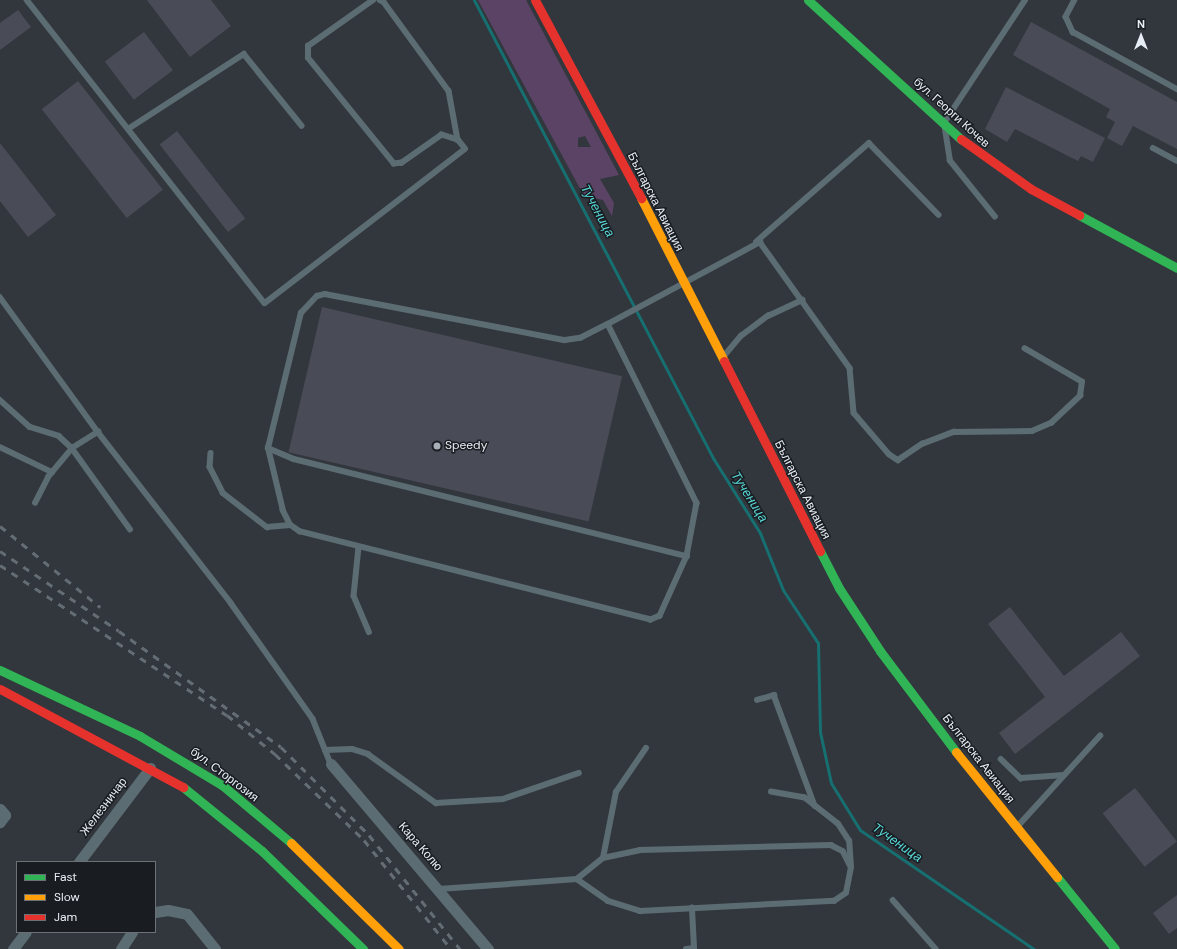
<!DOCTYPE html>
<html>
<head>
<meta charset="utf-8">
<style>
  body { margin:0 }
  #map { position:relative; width:1177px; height:949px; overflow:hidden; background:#32373d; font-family:"DM Sans",sans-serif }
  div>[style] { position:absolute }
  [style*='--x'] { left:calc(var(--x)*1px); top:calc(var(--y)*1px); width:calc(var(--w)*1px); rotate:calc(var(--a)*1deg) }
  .green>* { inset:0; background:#5a4365 }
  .stream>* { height:3px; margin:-1.5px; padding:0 1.5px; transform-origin:1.5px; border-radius:1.5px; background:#166f70 }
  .building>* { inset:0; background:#494b57; transform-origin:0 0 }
  .lane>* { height:5.5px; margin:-2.75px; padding:0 2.75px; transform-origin:2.75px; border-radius:2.75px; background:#5c6c73 }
  .street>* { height:11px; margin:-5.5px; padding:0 5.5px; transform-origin:5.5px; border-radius:5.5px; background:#5c6c73 }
  .fast>* { height:9px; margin:-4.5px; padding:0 4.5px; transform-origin:4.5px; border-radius:4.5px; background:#30b455 }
  .slow>* { height:9px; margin:-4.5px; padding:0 4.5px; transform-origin:4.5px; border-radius:4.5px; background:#ff9f0a }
  .jam>* { height:9px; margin:-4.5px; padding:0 4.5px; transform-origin:4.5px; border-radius:4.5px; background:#e5322d }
  .rail>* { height:3px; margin-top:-1.5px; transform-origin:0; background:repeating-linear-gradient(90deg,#636d73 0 7px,transparent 0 14px) }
  .dots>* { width:11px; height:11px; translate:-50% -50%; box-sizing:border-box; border:2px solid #191d22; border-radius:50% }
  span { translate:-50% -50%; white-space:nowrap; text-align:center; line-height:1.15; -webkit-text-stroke:3px #191d22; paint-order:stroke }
  .street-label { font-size:12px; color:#e8eef5 }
  .poi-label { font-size:12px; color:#e8eef5 }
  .left { translate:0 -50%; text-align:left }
  .water-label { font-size:13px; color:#57d9d8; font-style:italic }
  .legend { position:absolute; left:16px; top:861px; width:140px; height:72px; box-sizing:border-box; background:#191d22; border:1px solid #6c7176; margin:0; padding:5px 7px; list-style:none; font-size:12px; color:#e8eef5 }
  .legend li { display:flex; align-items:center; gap:8px; height:20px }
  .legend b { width:20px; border:1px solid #6c7176 }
  .north { position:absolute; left:1121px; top:16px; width:40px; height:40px; -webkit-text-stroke:3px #191d22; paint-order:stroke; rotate:0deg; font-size:11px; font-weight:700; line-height:16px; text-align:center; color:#e8eef5 }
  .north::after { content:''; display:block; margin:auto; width:14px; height:18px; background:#e8eef5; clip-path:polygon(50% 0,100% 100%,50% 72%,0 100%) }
</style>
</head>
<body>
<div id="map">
  <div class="green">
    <div style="clip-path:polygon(evenodd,478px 0,526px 0,619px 175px,600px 179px,614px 203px,612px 216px,603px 200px,584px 196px,478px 0,585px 136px,591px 147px,578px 147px,578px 138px,585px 136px)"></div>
  </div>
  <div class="stream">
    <div style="--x:474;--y:0;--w:517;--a:62.44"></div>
    <div style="--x:713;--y:458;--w:89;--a:57.9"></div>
    <div style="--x:760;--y:533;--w:61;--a:68"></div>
    <div style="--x:783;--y:590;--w:64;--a:56.6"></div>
    <div style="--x:818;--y:643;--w:89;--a:88.7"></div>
    <div style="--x:820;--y:732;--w:52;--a:77.8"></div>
    <div style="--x:831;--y:783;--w:55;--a:58.3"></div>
    <div style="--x:860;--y:830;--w:211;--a:34.4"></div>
  </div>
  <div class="building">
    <div style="clip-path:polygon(147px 0,211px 0,231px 26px,190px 57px)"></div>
    <div style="clip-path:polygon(18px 10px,31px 27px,0 50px,0 23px)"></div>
    <div style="clip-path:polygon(1031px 22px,1177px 102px,1177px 149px,1133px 126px,1122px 146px,1107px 138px,1115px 122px,1106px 117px,1110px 109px,1013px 55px)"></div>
    <div style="left:144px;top:32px;width:48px;height:49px;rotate:53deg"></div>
    <div style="left:78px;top:81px;width:138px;height:46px;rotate:52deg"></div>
    <div style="clip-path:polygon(1006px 87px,1105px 138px,1093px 162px,1081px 156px,1078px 161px,1015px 129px,1007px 142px,985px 129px)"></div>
    <div style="left:177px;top:131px;width:111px;height:22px;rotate:52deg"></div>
    <div style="clip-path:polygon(0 143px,56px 215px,28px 237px,0 201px)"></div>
    <div style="left:322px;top:307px;width:308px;height:149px;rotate:13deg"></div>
    <div style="clip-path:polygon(1010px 607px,1064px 676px,1121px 632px,1140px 656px,1015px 754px,999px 733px,1045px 697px,988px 624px)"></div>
    <div style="left:1135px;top:788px;width:68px;height:41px;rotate:52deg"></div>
    <div style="clip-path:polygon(1177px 895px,1177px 928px,1169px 934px,1153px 913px)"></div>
  </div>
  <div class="lane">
    <div style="--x:27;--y:0;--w:385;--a:51.9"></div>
    <div style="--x:265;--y:303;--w:252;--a:-37.6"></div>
    <div style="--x:465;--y:149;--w:11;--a:-128"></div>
    <div style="--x:458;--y:140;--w:17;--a:-163"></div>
    <div style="--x:442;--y:135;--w:49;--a:145"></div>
    <div style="--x:402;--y:163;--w:8;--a:173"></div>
    <div style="--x:394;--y:164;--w:136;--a:-129.1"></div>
    <div style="--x:308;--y:58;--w:12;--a:-90"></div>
    <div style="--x:308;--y:46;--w:80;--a:-35.3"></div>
    <div style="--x:380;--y:0;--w:4;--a:27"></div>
    <div style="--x:384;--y:2;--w:110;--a:53.9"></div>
    <div style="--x:449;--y:91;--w:50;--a:79.6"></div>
    <div style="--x:1075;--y:0;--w:19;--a:118"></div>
    <div style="--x:1066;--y:17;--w:17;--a:65"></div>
    <div style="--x:1073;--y:32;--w:119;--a:28.7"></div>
    <div style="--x:128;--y:129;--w:138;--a:-32.9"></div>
    <div style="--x:244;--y:54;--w:92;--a:51.1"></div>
    <div style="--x:1153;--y:148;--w:27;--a:28"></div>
    <div style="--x:995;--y:217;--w:72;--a:-128.8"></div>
    <div style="--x:950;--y:161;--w:38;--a:-99"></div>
    <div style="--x:944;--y:123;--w:147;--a:-56.6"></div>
    <div style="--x:756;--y:242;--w:150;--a:-41.2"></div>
    <div style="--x:869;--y:143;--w:100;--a:45.8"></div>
    <div style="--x:0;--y:297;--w:167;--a:54"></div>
    <div style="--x:98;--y:432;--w:217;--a:52.1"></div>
    <div style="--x:231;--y:603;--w:142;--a:54.7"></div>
    <div style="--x:313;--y:719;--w:48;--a:68.2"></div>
    <div style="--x:608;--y:324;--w:200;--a:63.6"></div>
    <div style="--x:697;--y:503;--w:54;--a:100.7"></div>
    <div style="--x:687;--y:556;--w:66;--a:114.2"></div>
    <div style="--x:660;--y:616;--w:10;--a:156"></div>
    <div style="--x:651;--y:620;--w:362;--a:-165.9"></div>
    <div style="--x:300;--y:532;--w:12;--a:-145"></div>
    <div style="--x:290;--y:525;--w:16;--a:-117"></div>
    <div style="--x:283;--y:511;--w:65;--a:-103.4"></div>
    <div style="--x:268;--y:448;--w:139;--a:-76.3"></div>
    <div style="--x:301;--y:313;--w:23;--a:-47"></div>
    <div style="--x:317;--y:296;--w:8;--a:-14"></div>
    <div style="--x:325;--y:294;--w:244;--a:10.9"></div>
    <div style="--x:565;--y:340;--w:15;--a:-8"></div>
    <div style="--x:580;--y:338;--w:31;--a:-27"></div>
    <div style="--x:608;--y:324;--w:173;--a:-28.3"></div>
    <div style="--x:760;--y:242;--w:155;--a:54.5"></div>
    <div style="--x:850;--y:368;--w:45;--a:84.9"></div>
    <div style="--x:854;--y:413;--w:54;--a:49.5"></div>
    <div style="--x:889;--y:454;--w:11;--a:34"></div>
    <div style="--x:898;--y:460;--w:29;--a:-34"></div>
    <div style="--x:922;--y:444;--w:34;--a:-21"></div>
    <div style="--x:954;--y:432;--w:78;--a:-0.7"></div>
    <div style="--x:1032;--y:431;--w:21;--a:-23"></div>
    <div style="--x:1051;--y:423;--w:40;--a:-43"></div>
    <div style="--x:1080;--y:396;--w:14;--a:-82"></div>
    <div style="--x:1082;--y:382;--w:66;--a:-149.9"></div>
    <div style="--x:724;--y:356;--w:26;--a:-50"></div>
    <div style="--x:741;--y:336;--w:34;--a:-37"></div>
    <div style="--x:768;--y:316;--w:38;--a:-25"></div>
    <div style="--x:0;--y:400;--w:40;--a:42"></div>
    <div style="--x:30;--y:427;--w:30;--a:17"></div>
    <div style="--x:59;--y:436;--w:18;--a:43"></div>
    <div style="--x:72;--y:448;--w:100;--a:54.4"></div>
    <div style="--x:0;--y:447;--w:58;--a:25.7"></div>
    <div style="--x:268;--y:448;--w:28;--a:23"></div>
    <div style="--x:294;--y:459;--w:405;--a:13.9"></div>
    <div style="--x:211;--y:453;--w:14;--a:94"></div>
    <div style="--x:210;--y:467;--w:29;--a:63"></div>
    <div style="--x:223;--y:493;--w:56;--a:37.7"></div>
    <div style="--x:267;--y:527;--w:23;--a:-5"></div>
    <div style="--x:35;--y:503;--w:29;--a:-63"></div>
    <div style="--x:48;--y:477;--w:38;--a:-50"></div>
    <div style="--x:72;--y:448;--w:31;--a:-32"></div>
    <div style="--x:359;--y:547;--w:49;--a:95.8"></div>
    <div style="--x:354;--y:596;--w:39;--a:67"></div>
    <div style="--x:757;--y:700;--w:18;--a:-16"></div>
    <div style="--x:774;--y:695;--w:118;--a:69.7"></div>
    <div style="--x:325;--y:750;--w:27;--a:-2"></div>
    <div style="--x:352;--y:749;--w:17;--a:17"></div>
    <div style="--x:368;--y:754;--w:84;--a:35.8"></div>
    <div style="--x:436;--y:803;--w:67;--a:-3.4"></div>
    <div style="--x:503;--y:799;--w:80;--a:-18.9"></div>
    <div style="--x:1001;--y:759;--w:28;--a:44"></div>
    <div style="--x:1021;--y:778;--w:43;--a:-4"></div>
    <div style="--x:1018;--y:826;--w:122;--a:-47.7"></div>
    <div style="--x:603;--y:858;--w:67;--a:-78.9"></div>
    <div style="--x:616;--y:792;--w:53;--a:-55.7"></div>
    <div style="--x:577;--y:879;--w:33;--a:-39"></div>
    <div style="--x:603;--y:858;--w:38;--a:-12"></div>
    <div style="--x:640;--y:850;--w:191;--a:-1.5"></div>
    <div style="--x:831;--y:845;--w:13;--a:27"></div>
    <div style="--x:843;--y:851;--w:16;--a:63"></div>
    <div style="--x:439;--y:889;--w:138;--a:-4.1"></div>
    <div style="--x:577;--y:879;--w:38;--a:35"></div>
    <div style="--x:608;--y:901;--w:34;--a:17"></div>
    <div style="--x:640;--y:911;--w:194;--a:-3"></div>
    <div style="--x:834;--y:901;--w:14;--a:-34"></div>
    <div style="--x:846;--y:893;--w:26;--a:-79"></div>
    <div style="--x:851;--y:867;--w:26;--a:-94"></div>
    <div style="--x:849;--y:841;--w:20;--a:-123"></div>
    <div style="--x:838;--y:824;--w:42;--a:-141.8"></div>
    <div style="--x:805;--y:798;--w:34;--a:-170"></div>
    <div style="--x:893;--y:900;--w:65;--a:48.7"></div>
    <div style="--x:686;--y:949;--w:8;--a:-7"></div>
    <div style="--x:694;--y:948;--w:40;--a:-92.9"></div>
  </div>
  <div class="street">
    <div style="--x:331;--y:764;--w:243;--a:49.7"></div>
    <div style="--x:0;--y:809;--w:8;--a:50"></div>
    <div style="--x:5;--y:815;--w:9;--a:126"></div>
    <div style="--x:79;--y:862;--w:118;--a:-52.9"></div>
    <div style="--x:155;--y:912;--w:13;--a:-9"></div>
    <div style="--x:168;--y:910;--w:19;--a:12"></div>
    <div style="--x:187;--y:914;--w:45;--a:51.3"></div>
    <div style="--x:13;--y:949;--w:21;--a:-53"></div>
    <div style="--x:121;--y:949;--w:20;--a:-57"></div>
  </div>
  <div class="fast">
    <div style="--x:808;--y:0;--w:207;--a:42.3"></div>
    <div style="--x:1079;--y:215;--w:111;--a:28.4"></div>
    <div style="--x:820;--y:551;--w:42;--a:62.8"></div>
    <div style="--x:839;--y:588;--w:75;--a:56.9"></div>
    <div style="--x:880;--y:651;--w:126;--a:53"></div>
    <div style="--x:0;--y:670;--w:155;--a:25.2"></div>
    <div style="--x:140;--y:736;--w:96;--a:30.9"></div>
    <div style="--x:222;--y:785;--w:90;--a:40"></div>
    <div style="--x:183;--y:787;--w:102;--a:39"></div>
    <div style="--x:262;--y:851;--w:141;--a:44.1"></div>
    <div style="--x:1057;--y:877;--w:92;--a:51.1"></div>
  </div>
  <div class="slow">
    <div style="--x:641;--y:198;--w:183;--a:63"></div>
    <div style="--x:956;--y:752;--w:161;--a:51.1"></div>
    <div style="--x:291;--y:843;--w:151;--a:44.5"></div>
  </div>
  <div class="jam">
    <div style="--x:535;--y:0;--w:225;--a:61.8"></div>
    <div style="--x:961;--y:139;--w:86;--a:35.5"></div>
    <div style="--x:1031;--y:189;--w:55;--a:28.4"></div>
    <div style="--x:724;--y:361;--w:213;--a:63.2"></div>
    <div style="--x:0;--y:689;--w:208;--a:28.2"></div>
  </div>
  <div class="rail">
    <div style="--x:0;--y:526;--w:129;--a:39"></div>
    <div style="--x:0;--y:551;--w:143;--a:33.9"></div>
    <div style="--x:119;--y:631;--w:199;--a:35.6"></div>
    <div style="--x:281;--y:747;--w:124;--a:45"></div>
    <div style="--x:369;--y:835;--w:146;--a:51.4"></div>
    <div style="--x:0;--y:565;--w:272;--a:33.5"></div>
    <div style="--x:227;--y:715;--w:62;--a:39.1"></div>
    <div style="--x:275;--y:754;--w:124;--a:44"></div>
    <div style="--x:364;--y:840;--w:139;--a:51.4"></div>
  </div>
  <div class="dots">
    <div style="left:437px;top:446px;background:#a8aeb5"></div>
  </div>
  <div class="street-label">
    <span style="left:951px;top:113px;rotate:42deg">бул. Георги Кочев</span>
    <span style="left:655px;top:202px;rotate:63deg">Българска Авиация</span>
    <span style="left:802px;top:490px;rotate:63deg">Българска Авиация</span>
    <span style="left:978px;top:759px;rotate:52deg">Българска Авиация</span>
    <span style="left:224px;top:775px;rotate:37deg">бул. Сторгозия</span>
    <span style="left:104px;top:807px;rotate:-53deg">Железничар</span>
    <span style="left:420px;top:847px;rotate:49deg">Кара Колю</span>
  </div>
  <div class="poi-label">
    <span class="left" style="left:445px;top:446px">Speedy</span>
  </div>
  <div class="water-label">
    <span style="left:597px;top:211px;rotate:62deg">Тученица</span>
    <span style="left:749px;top:497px;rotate:58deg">Тученица</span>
    <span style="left:897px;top:843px;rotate:35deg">Тученица</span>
  </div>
  <ul class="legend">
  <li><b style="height:5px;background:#30b455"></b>Fast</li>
  <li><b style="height:5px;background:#ff9f0a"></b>Slow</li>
  <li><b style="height:5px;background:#e5322d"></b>Jam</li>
  </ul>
  <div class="north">N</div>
</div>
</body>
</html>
